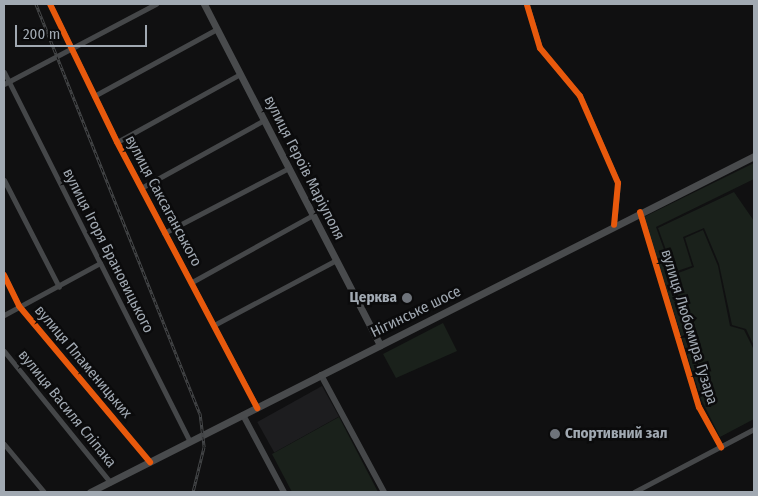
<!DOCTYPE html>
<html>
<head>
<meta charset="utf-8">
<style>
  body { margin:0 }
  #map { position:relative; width:758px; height:496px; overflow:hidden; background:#101011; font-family:"Fira Sans Condensed",sans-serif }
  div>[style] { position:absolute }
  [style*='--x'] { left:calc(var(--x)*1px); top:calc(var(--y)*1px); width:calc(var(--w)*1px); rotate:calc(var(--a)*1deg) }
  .built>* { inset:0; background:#1d1d1f; transform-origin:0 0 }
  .green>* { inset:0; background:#1a211b }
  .minor>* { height:5px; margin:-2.5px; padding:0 2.5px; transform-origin:2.5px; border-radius:2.5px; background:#454749 }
  .tertiary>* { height:6px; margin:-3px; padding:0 3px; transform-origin:3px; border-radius:3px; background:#454749 }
  .secondary>* { height:7px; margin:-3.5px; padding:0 3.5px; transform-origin:3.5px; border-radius:3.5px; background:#494b4d }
  .rail>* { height:3px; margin-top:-1.5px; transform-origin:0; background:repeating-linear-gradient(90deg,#0b0b0c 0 4px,#454749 0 8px); box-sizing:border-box; border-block:1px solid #454749 }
  .cycleway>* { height:6px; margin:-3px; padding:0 3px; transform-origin:3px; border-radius:3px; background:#e8590c }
  .dots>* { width:14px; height:14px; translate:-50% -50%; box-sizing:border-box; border:2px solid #0b0b0c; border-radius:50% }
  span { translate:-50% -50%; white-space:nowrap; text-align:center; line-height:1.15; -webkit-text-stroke:5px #0b0b0c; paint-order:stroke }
  .street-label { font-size:15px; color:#a1a9b2 }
  .poi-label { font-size:15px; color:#a1a9b2; font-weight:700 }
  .right { translate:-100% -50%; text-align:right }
  .left { translate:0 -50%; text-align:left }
  .frame { position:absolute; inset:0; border:5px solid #a1a9b2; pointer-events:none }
  .scale { position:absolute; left:15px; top:25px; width:132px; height:22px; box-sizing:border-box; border:2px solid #a1a9b2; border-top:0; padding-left:6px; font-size:15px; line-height:18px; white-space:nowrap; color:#a1a9b2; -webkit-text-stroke:4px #0b0b0c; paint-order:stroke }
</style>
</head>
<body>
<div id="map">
  <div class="built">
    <div style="left:322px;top:386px;width:35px;height:74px;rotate:61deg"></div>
  </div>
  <div class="green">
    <div style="clip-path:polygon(754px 163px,754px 179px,656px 227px,673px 275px,694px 267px,685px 238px,703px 230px,718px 266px,730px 326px,744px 330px,754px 350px,754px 419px,720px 437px,701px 399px,644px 217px)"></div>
    <div style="clip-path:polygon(734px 192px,754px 221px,754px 346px,746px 329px,732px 325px,719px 264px,704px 228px,683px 237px,692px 266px,674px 272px,658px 228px)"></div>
    <div style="clip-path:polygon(443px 323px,457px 351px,396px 378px,383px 354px)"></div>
    <div style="clip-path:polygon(339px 417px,378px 492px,292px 492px,272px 454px)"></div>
  </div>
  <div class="minor">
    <div style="--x:50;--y:4;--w:153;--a:64.1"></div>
    <div style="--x:117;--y:142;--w:301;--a:62.2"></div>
    <div style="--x:527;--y:5;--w:45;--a:73.2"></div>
    <div style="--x:540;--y:48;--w:62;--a:50.2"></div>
    <div style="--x:580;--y:96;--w:95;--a:66.4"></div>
    <div style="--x:618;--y:183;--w:42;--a:95.4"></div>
    <div style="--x:4;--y:72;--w:414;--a:63.3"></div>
    <div style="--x:4;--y:84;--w:172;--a:-27.8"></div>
    <div style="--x:94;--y:96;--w:140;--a:-28.6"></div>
    <div style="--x:117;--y:142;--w:141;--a:-28.9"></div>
    <div style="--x:4;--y:180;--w:120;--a:62.8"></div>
    <div style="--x:141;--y:188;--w:141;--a:-28.9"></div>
    <div style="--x:640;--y:212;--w:204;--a:73.2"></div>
    <div style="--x:699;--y:407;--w:46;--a:61.2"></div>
    <div style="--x:164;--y:233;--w:141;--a:-27.5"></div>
    <div style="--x:4;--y:275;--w:34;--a:64"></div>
    <div style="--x:19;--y:306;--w:204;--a:50"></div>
    <div style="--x:192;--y:282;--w:138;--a:-29"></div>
    <div style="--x:4;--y:315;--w:109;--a:-28.4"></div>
    <div style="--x:214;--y:325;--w:138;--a:-28"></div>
    <div style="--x:4;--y:351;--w:169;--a:51"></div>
    <div style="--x:4;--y:444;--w:62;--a:50.2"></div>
    <div style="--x:634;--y:492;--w:136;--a:-27.7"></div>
  </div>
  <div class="tertiary">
    <div style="--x:321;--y:375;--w:133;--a:61.7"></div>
    <div style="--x:243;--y:415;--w:87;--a:62"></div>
  </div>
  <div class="secondary">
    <div style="--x:204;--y:4;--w:384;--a:62.7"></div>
    <div style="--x:90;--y:492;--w:744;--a:-26.84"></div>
  </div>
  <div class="rail">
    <div style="--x:36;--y:4;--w:441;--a:68.2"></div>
    <div style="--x:200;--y:413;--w:34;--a:83"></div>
    <div style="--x:204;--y:447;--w:46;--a:103.7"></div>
  </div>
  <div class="cycleway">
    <div style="--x:50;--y:4;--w:153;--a:64.1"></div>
    <div style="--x:117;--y:142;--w:301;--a:62.2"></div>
    <div style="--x:527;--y:5;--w:45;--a:73.2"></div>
    <div style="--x:540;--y:48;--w:62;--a:50.2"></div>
    <div style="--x:580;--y:96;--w:95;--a:66.4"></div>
    <div style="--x:618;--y:183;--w:42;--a:95.4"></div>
    <div style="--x:640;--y:212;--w:204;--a:73.2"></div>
    <div style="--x:699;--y:407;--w:46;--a:61.2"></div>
    <div style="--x:4;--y:275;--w:34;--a:64"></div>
    <div style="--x:19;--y:306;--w:204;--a:50"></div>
  </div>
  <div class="dots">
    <div style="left:407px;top:298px;background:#6e737a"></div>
    <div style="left:555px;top:434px;background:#6e737a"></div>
  </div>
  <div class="street-label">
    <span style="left:304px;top:168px;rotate:63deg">вулиця Героїв Маріуполя</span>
    <span style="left:163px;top:201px;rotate:62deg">вулиця Саксаганського</span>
    <span style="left:108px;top:251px;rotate:63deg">вулиця Ігоря Брановицького</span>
    <span style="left:416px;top:312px;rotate:-26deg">Нігинське шосе</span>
    <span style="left:689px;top:327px;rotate:73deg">вулиця Любомира Гузара</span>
    <span style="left:83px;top:362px;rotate:50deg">вулиця Пламеницьких</span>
    <span style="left:67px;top:409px;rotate:51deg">вулиця Василя Сліпака</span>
  </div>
  <div class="poi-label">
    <span class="right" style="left:397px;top:298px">Церква</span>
    <span class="left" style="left:565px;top:434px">Спортивний зал</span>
  </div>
  <div class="frame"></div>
  <div class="scale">200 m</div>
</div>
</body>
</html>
